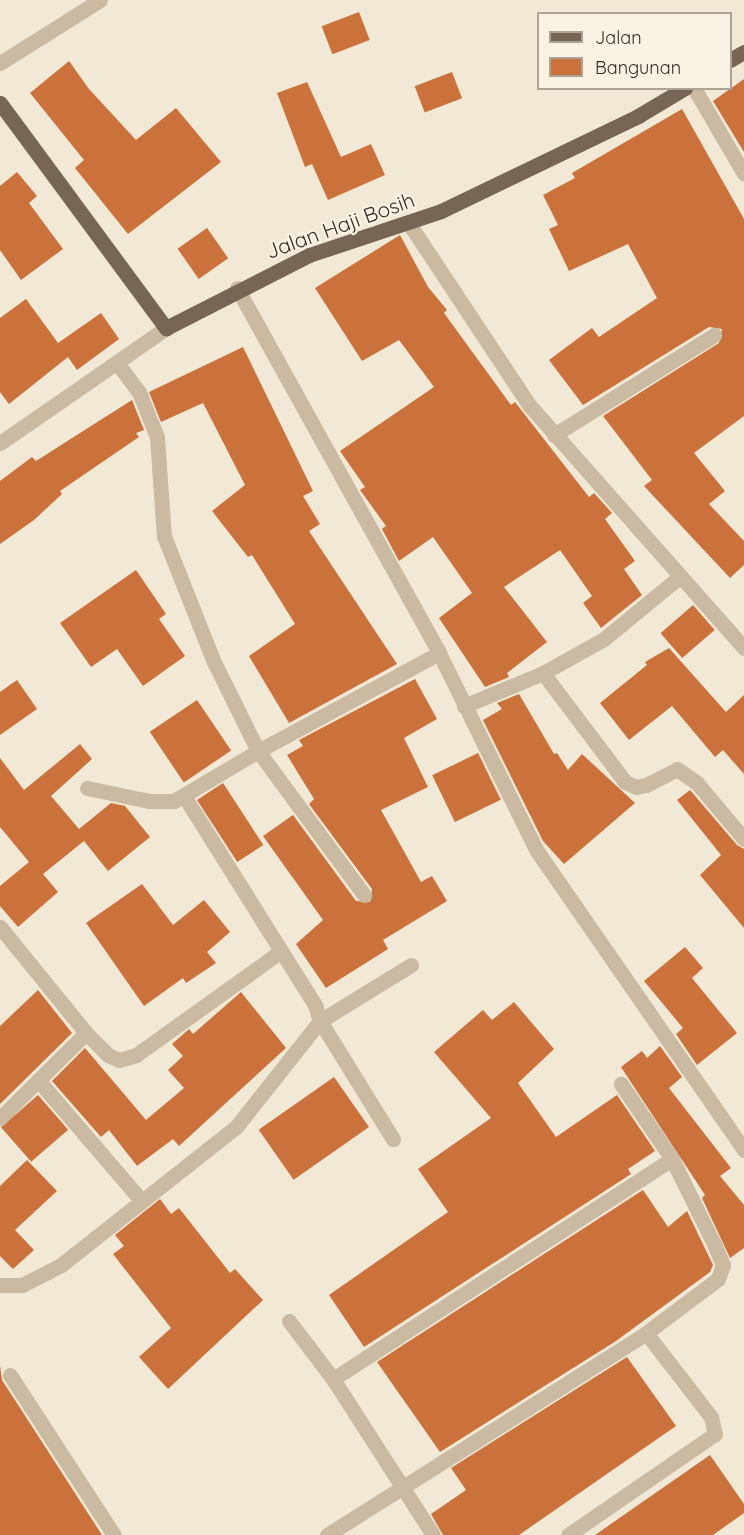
<!DOCTYPE html>
<html>
<head>
<meta charset="utf-8">
<style>
  body { margin:0 }
  #map { position:relative; width:744px; height:1535px; overflow:hidden; background:#f2e8d6; font-family:Quicksand,sans-serif }
  div>[style] { position:absolute }
  [style*='--x'] { left:calc(var(--x)*1px); top:calc(var(--y)*1px); width:calc(var(--w)*1px); rotate:calc(var(--a)*1deg) }
  .building>* { inset:0; background:#cb713b; transform-origin:0 0 }
  .minor>* { height:15px; margin:-7.5px; padding:0 7.5px; transform-origin:7.5px; border-radius:7.5px; background:#cabaa2 }
  .major>* { height:15px; margin:-7.5px; padding:0 7.5px; transform-origin:7.5px; border-radius:7.5px; background:#776555 }
  span { translate:-50% -50%; white-space:nowrap; text-align:center; line-height:1.15; -webkit-text-stroke:4.5px #f9f2e2; paint-order:stroke }
  .street-label { font-size:21px; color:#342c25 }
  .legend { position:absolute; left:537px; top:12px; width:195px; height:78px; box-sizing:border-box; background:#f9f2e2; border:2px solid #aaa396; margin:0; padding:8px 10px; list-style:none; font-size:18px; color:#342c25 }
  .legend li { display:flex; align-items:center; gap:12px; height:30px }
  .legend b { width:30px; border:2px solid #aaa396 }
</style>
</head>
<body>
<div id="map">
  <div class="building">
    <div style="left:359px;top:12px;width:30px;height:40px;rotate:69deg"></div>
    <div style="clip-path:polygon(69px 61px,89px 89px,136px 140px,176px 108px,221px 162px,128px 234px,75px 168px,84px 160px,30px 93px)"></div>
    <div style="left:452px;top:72px;width:28px;height:40px;rotate:69deg"></div>
    <div style="clip-path:polygon(744px 79px,744px 152px,713px 101px)"></div>
    <div style="clip-path:polygon(307px 82px,341px 157px,371px 144px,385px 175px,328px 200px,312px 164px,305px 167px,277px 93px)"></div>
    <div style="clip-path:polygon(682px 109px,744px 219px,744px 416px,694px 453px,725px 491px,709px 504px,744px 541px,744px 565px,730px 578px,644px 486px,652px 480px,603px 416px,719px 343px,722px 329px,709px 327px,583px 405px,549px 360px,592px 328px,599px 337px,657px 298px,628px 244px,569px 271px,549px 229px,558px 225px,543px 195px,575px 178px,572px 173px)"></div>
    <div style="clip-path:polygon(17px 172px,37px 196px,29px 203px,63px 249px,21px 280px,0 250px,0 186px)"></div>
    <div style="left:207px;top:228px;width:37px;height:36px;rotate:55deg"></div>
    <div style="clip-path:polygon(400px 235px,428px 287px,447px 310px,444px 313px,511px 405px,515px 402px,589px 497px,594px 493px,612px 513px,605px 519px,635px 561px,624px 569px,642px 595px,601px 628px,583px 603px,592px 596px,560px 550px,504px 587px,547px 642px,507px 673px,509px 677px,485px 687px,439px 618px,472px 593px,433px 537px,399px 561px,382px 529px,386px 526px,360px 490px,365px 487px,340px 451px,434px 387px,399px 340px,362px 361px,315px 288px)"></div>
    <div style="clip-path:polygon(26px 299px,58px 343px,101px 313px,119px 339px,77px 370px,68px 357px,9px 404px,0 392px,0 318px)"></div>
    <div style="clip-path:polygon(243px 347px,313px 491px,303px 496px,320px 524px,309px 531px,397px 664px,289px 723px,249px 656px,295px 624px,252px 555px,248px 557px,212px 511px,245px 485px,203px 403px,161px 422px,149px 392px)"></div>
    <div style="clip-path:polygon(132px 400px,144px 430px,136px 433px,139px 437px,60px 491px,62px 494px,34px 520px,0 544px,0 481px,32px 457px,36px 461px)"></div>
    <div style="clip-path:polygon(136px 570px,166px 614px,159px 619px,185px 656px,143px 686px,117px 649px,91px 667px,60px 623px)"></div>
    <div style="left:693px;top:605px;width:33px;height:43px;rotate:49deg"></div>
    <div style="clip-path:polygon(669px 648px,726px 712px,744px 695px,744px 774px,723px 750px,715px 757px,672px 706px,629px 740px,600px 703px,647px 665px,645px 662px)"></div>
    <div style="clip-path:polygon(415px 679px,437px 719px,404px 738px,428px 787px,381px 810px,421px 882px,432px 876px,447px 901px,383px 940px,388px 949px,326px 988px,296px 944px,323px 920px,263px 836px,293px 815px,356px 901px,370px 902px,372px 889px,309px 804px,314px 799px,287px 755px,303px 746px,299px 740px)"></div>
    <div style="clip-path:polygon(17px 680px,37px 709px,0 735px,0 692px)"></div>
    <div style="clip-path:polygon(519px 694px,554px 754px,557px 753px,568px 770px,582px 754px,635px 803px,564px 864px,543px 841px,483px 720px,502px 709px,497px 703px)"></div>
    <div style="left:197px;top:700px;width:61px;height:57px;rotate:56deg"></div>
    <div style="clip-path:polygon(80px 744px,92px 759px,51px 796px,79px 829px,111px 803px,125px 806px,150px 837px,108px 871px,84px 841px,43px 874px,58px 892px,18px 927px,0 906px,0 886px,29px 862px,0 827px,0 758px,24px 790px)"></div>
    <div style="left:478px;top:753px;width:52px;height:51px;rotate:64deg"></div>
    <div style="left:223px;top:783px;width:74px;height:31px;rotate:57deg"></div>
    <div style="clip-path:polygon(690px 790px,737px 845px,744px 849px,744px 928px,700px 875px,721px 855px,677px 800px)"></div>
    <div style="clip-path:polygon(142px 884px,173px 925px,204px 900px,230px 932px,207px 952px,216px 963px,186px 983px,183px 978px,144px 1006px,86px 923px)"></div>
    <div style="clip-path:polygon(685px 947px,703px 968px,692px 978px,737px 1033px,697px 1065px,676px 1034px,683px 1028px,644px 981px)"></div>
    <div style="clip-path:polygon(38px 990px,72px 1033px,0 1104px,0 1026px)"></div>
    <div style="clip-path:polygon(241px 992px,286px 1048px,179px 1146px,173px 1139px,137px 1166px,109px 1130px,101px 1137px,52px 1081px,85px 1048px,146px 1120px,184px 1088px,168px 1070px,183px 1056px,172px 1044px,189px 1029px,193px 1034px)"></div>
    <div style="clip-path:polygon(514px 1002px,554px 1049px,518px 1083px,556px 1137px,617px 1095px,655px 1151px,628px 1169px,631px 1174px,364px 1347px,329px 1295px,448px 1212px,418px 1169px,491px 1118px,434px 1052px,483px 1010px,492px 1020px)"></div>
    <div style="clip-path:polygon(660px 1046px,682px 1077px,669px 1088px,731px 1168px,720px 1176px,744px 1205px,744px 1248px,730px 1258px,702px 1198px,705px 1195px,621px 1067px,642px 1051px,647px 1058px)"></div>
    <div style="left:334px;top:1077px;width:61px;height:92px;rotate:55deg"></div>
    <div style="left:38px;top:1095px;width:46px;height:49px;rotate:49deg"></div>
    <div style="clip-path:polygon(27px 1160px,57px 1191px,15px 1230px,34px 1250px,13px 1269px,0 1256px,0 1186px)"></div>
    <div style="clip-path:polygon(643px 1190px,668px 1227px,687px 1211px,713px 1265px,710px 1272px,616px 1341px,440px 1452px,377px 1362px)"></div>
    <div style="clip-path:polygon(160px 1199px,171px 1214px,179px 1208px,230px 1273px,235px 1269px,263px 1300px,168px 1389px,139px 1357px,171px 1328px,113px 1254px,124px 1246px,115px 1235px)"></div>
    <div style="clip-path:polygon(627px 1357px,676px 1426px,519px 1535px,443px 1535px,431px 1514px,466px 1490px,451px 1468px)"></div>
    <div style="clip-path:polygon(0 1365px,2px 1380px,102px 1535px,0 1535px)"></div>
    <div style="clip-path:polygon(710px 1455px,744px 1504px,744px 1513px,713px 1535px,595px 1535px)"></div>
  </div>
  <div class="minor">
    <div style="--x:0;--y:63;--w:118;--a:-32.2"></div>
    <div style="--x:694;--y:88;--w:99;--a:59.8"></div>
    <div style="--x:408;--y:222;--w:221;--a:56.5"></div>
    <div style="--x:530;--y:406;--w:323;--a:48.5"></div>
    <div style="--x:237;--y:288;--w:417;--a:61"></div>
    <div style="--x:439;--y:653;--w:221;--a:63.7"></div>
    <div style="--x:537;--y:851;--w:364;--a:55.3"></div>
    <div style="--x:117;--y:363;--w:36;--a:53"></div>
    <div style="--x:139;--y:392;--w:48;--a:68.2"></div>
    <div style="--x:157;--y:437;--w:99;--a:86"></div>
    <div style="--x:164;--y:536;--w:133;--a:68.4"></div>
    <div style="--x:213;--y:660;--w:102;--a:63.7"></div>
    <div style="--x:258;--y:751;--w:179;--a:53.6"></div>
    <div style="--x:554;--y:435;--w:189;--a:-32"></div>
    <div style="--x:0;--y:443;--w:202;--a:-34.7"></div>
    <div style="--x:678;--y:578;--w:96;--a:140.5"></div>
    <div style="--x:604;--y:639;--w:70;--a:150.9"></div>
    <div style="--x:543;--y:673;--w:136;--a:53"></div>
    <div style="--x:625;--y:782;--w:12;--a:24"></div>
    <div style="--x:636;--y:787;--w:10;--a:-11"></div>
    <div style="--x:646;--y:785;--w:35;--a:-27"></div>
    <div style="--x:677;--y:769;--w:24;--a:35"></div>
    <div style="--x:697;--y:783;--w:73;--a:50"></div>
    <div style="--x:464;--y:706;--w:86;--a:-22.7"></div>
    <div style="--x:87;--y:788;--w:63;--a:11.8"></div>
    <div style="--x:149;--y:801;--w:25;--a:0"></div>
    <div style="--x:174;--y:801;--w:98;--a:-30.8"></div>
    <div style="--x:258;--y:751;--w:206;--a:-28.4"></div>
    <div style="--x:184;--y:796;--w:247;--a:57.9"></div>
    <div style="--x:315;--y:1005;--w:17;--a:73"></div>
    <div style="--x:320;--y:1021;--w:139;--a:58.3"></div>
    <div style="--x:0;--y:927;--w:136;--a:50.9"></div>
    <div style="--x:86;--y:1033;--w:31;--a:45"></div>
    <div style="--x:108;--y:1055;--w:12;--a:24"></div>
    <div style="--x:119;--y:1060;--w:18;--a:-16"></div>
    <div style="--x:136;--y:1055;--w:177;--a:-35.6"></div>
    <div style="--x:38;--y:1080;--w:158;--a:49.4"></div>
    <div style="--x:0;--y:1118;--w:121;--a:-44.7"></div>
    <div style="--x:0;--y:1285;--w:22;--a:0"></div>
    <div style="--x:22;--y:1285;--w:44;--a:-27.1"></div>
    <div style="--x:61;--y:1265;--w:223;--a:-38.3"></div>
    <div style="--x:236;--y:1127;--w:135;--a:-51.6"></div>
    <div style="--x:320;--y:1021;--w:107;--a:-31.6"></div>
    <div style="--x:289;--y:1321;--w:73;--a:52.8"></div>
    <div style="--x:333;--y:1379;--w:185;--a:57.3"></div>
    <div style="--x:10;--y:1375;--w:191;--a:57"></div>
    <div style="--x:333;--y:1379;--w:404;--a:-33"></div>
    <div style="--x:327;--y:1535;--w:378;--a:-32.3"></div>
    <div style="--x:646;--y:1333;--w:90;--a:-36.9"></div>
    <div style="--x:718;--y:1279;--w:15;--a:-70"></div>
    <div style="--x:723;--y:1265;--w:25;--a:-113"></div>
    <div style="--x:713;--y:1242;--w:93;--a:-116.3"></div>
    <div style="--x:672;--y:1159;--w:91;--a:-124.2"></div>
    <div style="--x:568;--y:1535;--w:178;--a:-34.5"></div>
    <div style="--x:715;--y:1434;--w:17;--a:-103"></div>
    <div style="--x:711;--y:1417;--w:106;--a:-127.7"></div>
  </div>
  <div class="major">
    <div style="--x:730;--y:60;--w:16;--a:-30"></div>
    <div style="--x:0;--y:103;--w:280;--a:53.6"></div>
    <div style="--x:166;--y:328;--w:161;--a:-27"></div>
    <div style="--x:309;--y:255;--w:139;--a:-18.4"></div>
    <div style="--x:441;--y:211;--w:219;--a:-25.7"></div>
    <div style="--x:638;--y:116;--w:55;--a:-30.8"></div>
  </div>
  <div class="street-label">
    <span style="left:340px;top:225px;rotate:-20deg">Jalan Haji Bosih</span>
  </div>
  <ul class="legend">
  <li><b style="height:8px;background:#776555"></b>Jalan</li>
  <li><b style="height:16px;background:#cb713b"></b>Bangunan</li>
  </ul>
</div>
</body>
</html>
